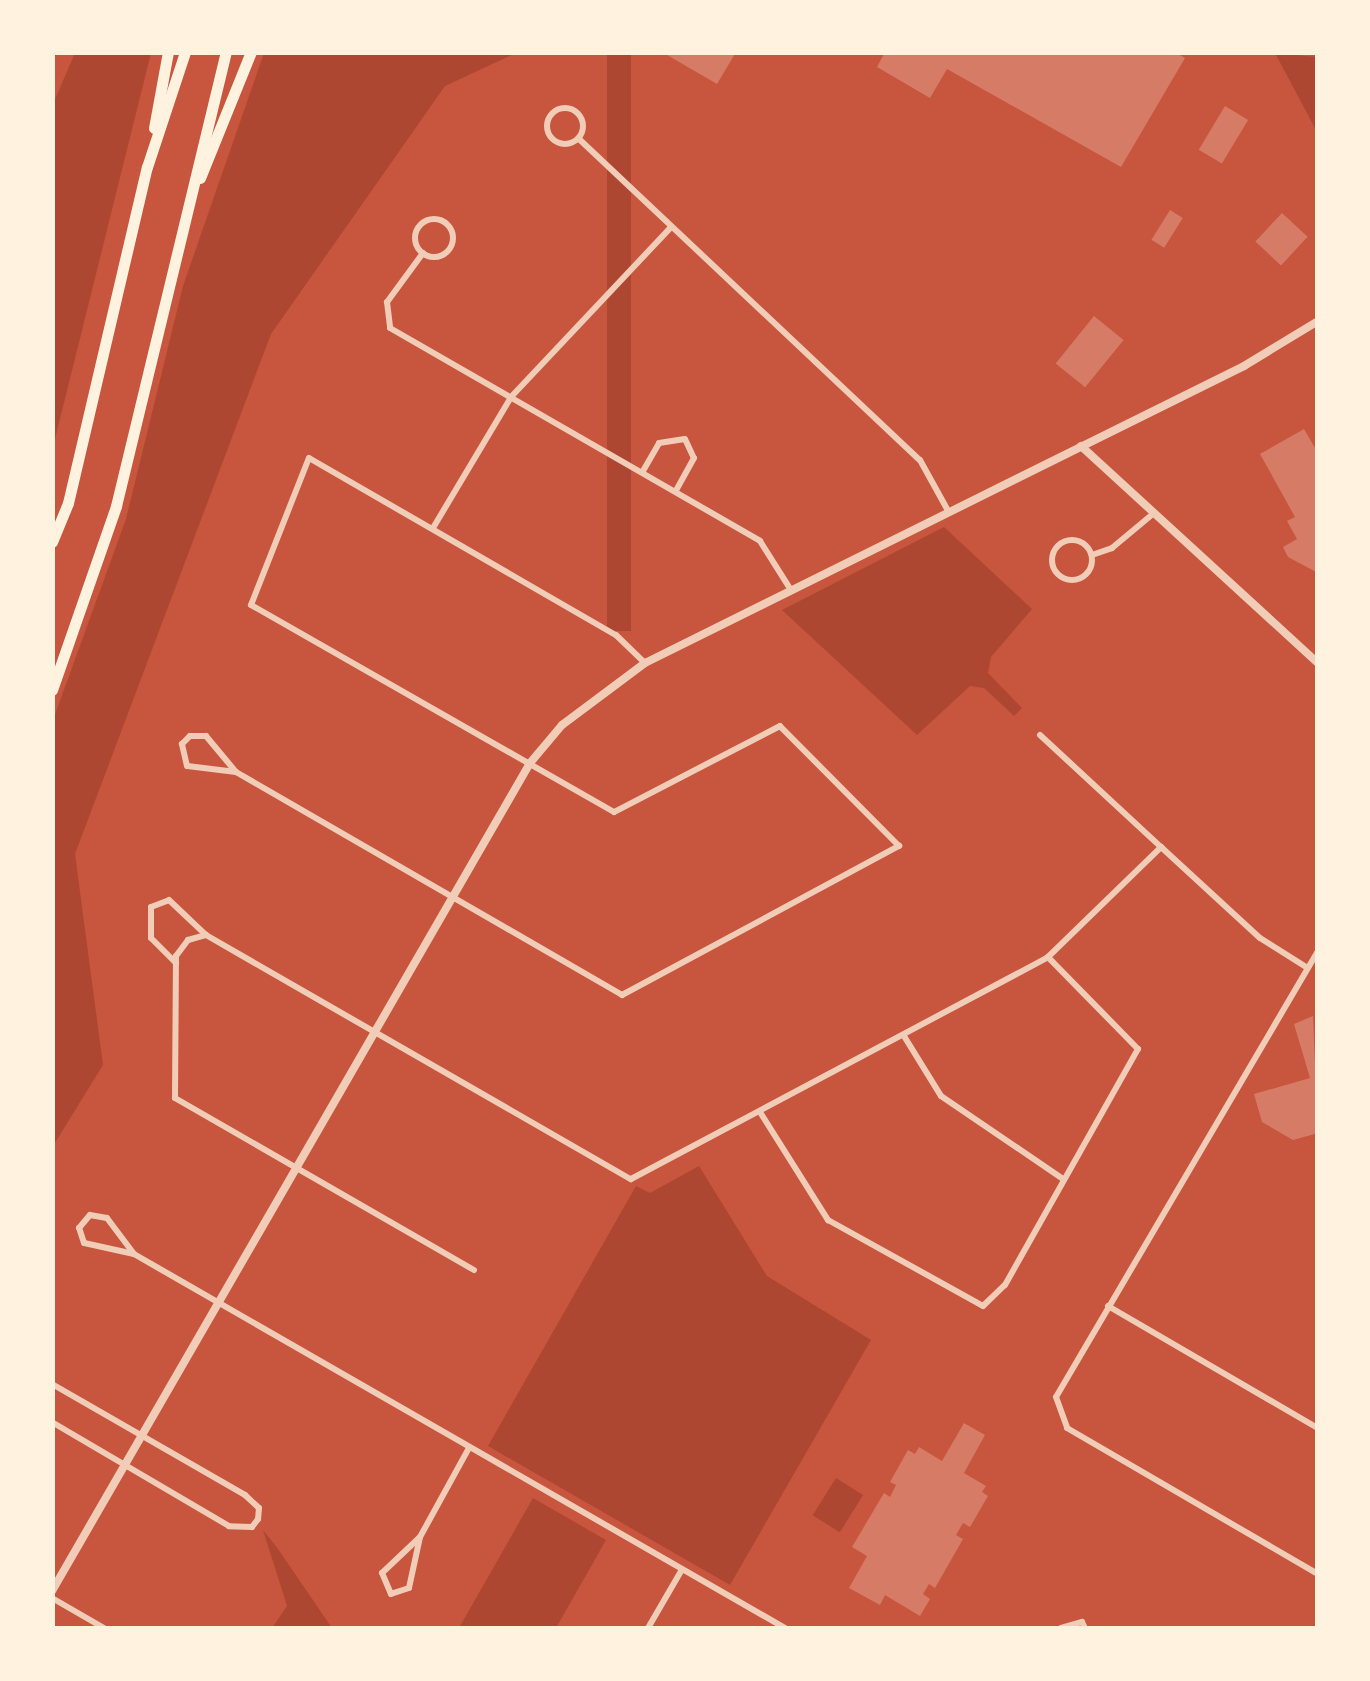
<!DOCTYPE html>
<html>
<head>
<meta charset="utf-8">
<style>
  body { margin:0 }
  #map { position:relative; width:1370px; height:1681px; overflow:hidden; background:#c8553d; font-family:"Work Sans",sans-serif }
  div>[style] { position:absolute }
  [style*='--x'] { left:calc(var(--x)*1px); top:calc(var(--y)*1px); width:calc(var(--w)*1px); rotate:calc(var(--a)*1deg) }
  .green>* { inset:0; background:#ae4732; transform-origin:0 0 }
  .building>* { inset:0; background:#d67c66; transform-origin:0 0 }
  .minor>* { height:6px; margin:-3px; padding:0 3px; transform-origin:3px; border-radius:3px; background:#f1ccb7 }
  .minor>.ring { margin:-3px; padding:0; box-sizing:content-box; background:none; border:6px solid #f1ccb7; border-radius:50% }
  .tertiary>* { height:8px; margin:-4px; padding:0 4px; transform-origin:4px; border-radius:4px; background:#f1ccb7 }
  .motorway>* { height:11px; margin:-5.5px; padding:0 5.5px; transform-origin:5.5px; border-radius:5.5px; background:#fff3e0 }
  span { translate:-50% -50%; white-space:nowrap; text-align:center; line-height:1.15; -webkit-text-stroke:8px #fff3e0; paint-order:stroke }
  .frame { position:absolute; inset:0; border:55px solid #fff3e0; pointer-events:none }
</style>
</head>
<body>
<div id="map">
  <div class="green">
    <div style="clip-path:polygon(75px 53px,151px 53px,53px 447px,53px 104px)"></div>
    <div style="clip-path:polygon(264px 53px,516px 53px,445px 86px,271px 334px,75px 854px,103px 1065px,53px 1146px,53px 720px,126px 519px,183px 286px)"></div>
    <div style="left:607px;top:53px;width:24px;height:578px"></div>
    <div style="clip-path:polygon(1275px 53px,1317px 57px,1317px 133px,1317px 132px)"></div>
    <div style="clip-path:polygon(944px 527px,1032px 609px,991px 657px,988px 673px,1022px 708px,1014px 716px,984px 688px,970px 686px,917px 735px,782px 610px)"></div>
    <div style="clip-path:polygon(699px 1166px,767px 1276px,871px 1340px,730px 1585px,488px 1446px,636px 1186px,650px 1193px)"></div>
    <div style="left:836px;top:1478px;width:32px;height:44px;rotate:32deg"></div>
    <div style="clip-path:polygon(533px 1498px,606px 1540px,556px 1628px,459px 1628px)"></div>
    <div style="clip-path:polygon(263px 1530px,278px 1549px,332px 1628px,272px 1628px,287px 1606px)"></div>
  </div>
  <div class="building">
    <div style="clip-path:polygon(662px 52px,736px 52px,717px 84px)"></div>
    <div style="clip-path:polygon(885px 52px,1175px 52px,1185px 58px,1121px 167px,947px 69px,930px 98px,877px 67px)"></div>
    <div style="left:1225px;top:106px;width:27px;height:51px;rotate:31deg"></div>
    <div style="left:1170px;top:210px;width:15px;height:35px;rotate:32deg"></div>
    <div style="left:1282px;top:213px;width:35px;height:39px;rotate:43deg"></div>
    <div style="left:1094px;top:316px;width:38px;height:61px;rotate:39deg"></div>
    <div style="clip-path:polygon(1304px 429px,1318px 453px,1318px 573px,1288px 557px,1283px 547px,1297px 539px,1287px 521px,1295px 517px,1260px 454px)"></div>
    <div style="clip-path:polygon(1313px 1016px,1318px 1133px,1293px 1140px,1262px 1122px,1254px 1094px,1310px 1078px,1294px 1024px)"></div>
    <div style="clip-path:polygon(964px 1423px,985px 1435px,964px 1473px,986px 1486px,982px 1492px,988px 1496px,970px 1527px,963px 1523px,956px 1535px,963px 1539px,935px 1588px,929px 1584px,923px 1594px,930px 1599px,920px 1616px,885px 1595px,880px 1605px,849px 1588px,867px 1556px,852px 1547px,884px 1493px,890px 1497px,896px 1485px,890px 1482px,908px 1450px,915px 1454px,919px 1447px,942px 1461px)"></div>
  </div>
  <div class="minor">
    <div class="ring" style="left:547px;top:108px;width:30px;height:30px"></div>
    <div style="--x:579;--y:139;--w:468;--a:43.3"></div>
    <div style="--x:920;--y:460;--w:56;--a:61.1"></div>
    <div class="ring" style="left:415px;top:219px;width:32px;height:32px"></div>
    <div style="--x:423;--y:253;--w:61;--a:126.3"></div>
    <div style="--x:387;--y:302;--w:26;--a:83"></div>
    <div style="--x:390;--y:328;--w:427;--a:29.9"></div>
    <div style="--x:760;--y:541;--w:54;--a:57.8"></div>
    <div style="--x:643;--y:471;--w:32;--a:-60"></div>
    <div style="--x:659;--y:443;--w:26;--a:-9"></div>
    <div style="--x:685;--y:439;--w:21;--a:65"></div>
    <div style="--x:694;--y:458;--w:37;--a:119"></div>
    <div style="--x:433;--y:528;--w:152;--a:-59.2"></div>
    <div style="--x:511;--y:397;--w:233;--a:-46.7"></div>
    <div class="ring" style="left:1052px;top:540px;width:34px;height:34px"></div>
    <div style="--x:1092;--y:555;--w:21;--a:-19"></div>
    <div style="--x:1112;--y:548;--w:55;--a:-39.8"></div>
    <div style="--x:1040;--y:735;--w:165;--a:42.8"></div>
    <div style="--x:236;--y:772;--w:49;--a:-173"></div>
    <div style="--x:187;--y:766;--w:23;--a:-103"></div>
    <div style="--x:182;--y:744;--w:11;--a:-45"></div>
    <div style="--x:190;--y:736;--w:16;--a:0"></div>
    <div style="--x:206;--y:736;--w:47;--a:50.2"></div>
    <div style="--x:236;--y:772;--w:446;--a:30"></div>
    <div style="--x:622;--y:995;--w:315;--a:-28.3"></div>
    <div style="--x:899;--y:846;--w:169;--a:-134.8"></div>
    <div style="--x:780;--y:726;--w:187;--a:152.6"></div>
    <div style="--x:614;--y:812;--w:418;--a:-150.3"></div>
    <div style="--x:251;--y:605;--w:158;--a:-68.5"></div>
    <div style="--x:309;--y:458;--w:354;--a:30"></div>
    <div style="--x:616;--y:635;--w:40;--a:44"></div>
    <div style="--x:1318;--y:951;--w:517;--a:120.43"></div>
    <div style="--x:1056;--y:1397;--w:33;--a:70"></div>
    <div style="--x:1067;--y:1428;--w:290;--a:30.2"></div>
    <div style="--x:176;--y:963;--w:35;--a:-135"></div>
    <div style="--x:151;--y:938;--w:31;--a:-90"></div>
    <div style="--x:151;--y:907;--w:19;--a:-21"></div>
    <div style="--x:169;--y:900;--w:50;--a:43.4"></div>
    <div style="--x:904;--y:1036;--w:70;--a:58.3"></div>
    <div style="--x:941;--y:1096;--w:148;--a:34.2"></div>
    <div style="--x:760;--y:1112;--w:128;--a:57.8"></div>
    <div style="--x:828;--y:1220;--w:177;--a:29"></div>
    <div style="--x:983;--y:1306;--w:30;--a:-44"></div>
    <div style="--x:1005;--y:1285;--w:271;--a:-60.6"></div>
    <div style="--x:1138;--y:1049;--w:129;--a:-134.4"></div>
    <div style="--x:90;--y:1215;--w:17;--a:10"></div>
    <div style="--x:107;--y:1218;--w:45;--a:53.1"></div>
    <div style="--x:134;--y:1254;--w:51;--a:-167.6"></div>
    <div style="--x:84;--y:1243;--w:16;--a:-108"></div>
    <div style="--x:79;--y:1228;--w:17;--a:-50"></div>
    <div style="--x:134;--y:1254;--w:751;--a:29.88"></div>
    <div style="--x:474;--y:1270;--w:345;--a:-150.1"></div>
    <div style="--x:175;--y:1098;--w:142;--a:-89.6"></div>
    <div style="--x:176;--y:956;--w:20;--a:-53"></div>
    <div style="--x:188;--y:940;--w:19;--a:-16"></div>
    <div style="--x:206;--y:935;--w:490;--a:29.9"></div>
    <div style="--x:631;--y:1179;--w:472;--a:-28"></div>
    <div style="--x:1048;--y:957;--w:158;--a:-44.2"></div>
    <div style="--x:1161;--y:847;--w:134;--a:42.6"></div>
    <div style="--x:1260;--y:938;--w:54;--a:32.2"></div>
    <div style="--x:1108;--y:1306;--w:243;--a:30.2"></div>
    <div style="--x:52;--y:1384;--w:223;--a:29.9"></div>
    <div style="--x:245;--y:1495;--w:19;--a:43"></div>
    <div style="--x:259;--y:1508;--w:11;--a:95"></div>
    <div style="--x:258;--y:1519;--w:10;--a:127"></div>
    <div style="--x:252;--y:1527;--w:23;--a:-178"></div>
    <div style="--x:229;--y:1526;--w:205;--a:-149.6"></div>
    <div style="--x:420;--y:1537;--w:52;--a:102.2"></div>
    <div style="--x:409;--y:1588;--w:19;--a:162"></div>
    <div style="--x:391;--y:1594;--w:23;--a:-113"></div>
    <div style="--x:382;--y:1573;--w:52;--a:-43.5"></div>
    <div style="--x:420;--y:1537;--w:102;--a:-61.2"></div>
    <div style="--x:52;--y:1598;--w:60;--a:30"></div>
    <div style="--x:648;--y:1628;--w:66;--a:-59.9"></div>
    <div style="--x:1061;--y:1628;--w:22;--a:-16"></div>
    <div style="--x:1082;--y:1622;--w:7;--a:63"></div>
  </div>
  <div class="tertiary">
    <div style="--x:1081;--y:446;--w:321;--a:42.5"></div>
    <div style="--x:52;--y:1591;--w:956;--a:-60"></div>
    <div style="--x:530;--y:763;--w:50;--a:-49.9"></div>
    <div style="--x:562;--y:725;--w:104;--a:-36.8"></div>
    <div style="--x:645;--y:663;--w:669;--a:-26.37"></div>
    <div style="--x:1244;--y:366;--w:87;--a:-31.3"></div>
  </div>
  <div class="motorway">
    <div style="--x:154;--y:128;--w:77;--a:-79.6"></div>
    <div style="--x:200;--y:178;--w:136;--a:-68"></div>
    <div style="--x:52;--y:542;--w:42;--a:-67.7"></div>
    <div style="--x:68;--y:503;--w:345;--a:-76.8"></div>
    <div style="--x:147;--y:167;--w:121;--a:-71.7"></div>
    <div style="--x:52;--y:690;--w:195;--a:-70.8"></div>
    <div style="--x:116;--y:506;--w:467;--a:-76.4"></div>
  </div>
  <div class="frame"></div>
</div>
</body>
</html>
